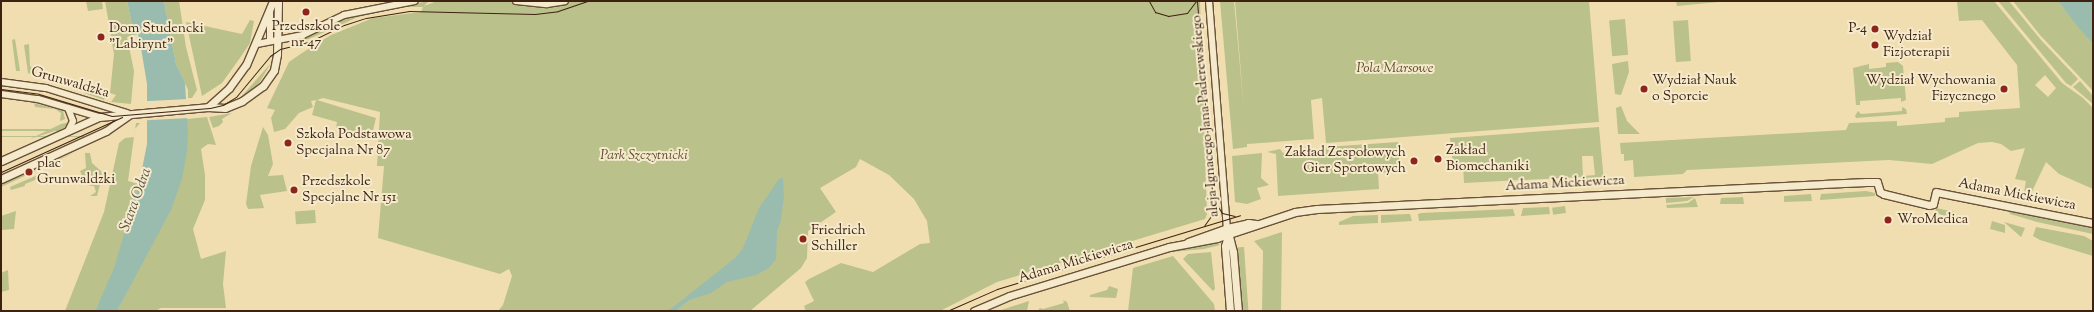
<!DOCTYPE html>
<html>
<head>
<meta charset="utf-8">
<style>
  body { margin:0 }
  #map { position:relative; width:2094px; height:312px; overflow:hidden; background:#f0deb1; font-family:"Sorts Mill Goudy",serif }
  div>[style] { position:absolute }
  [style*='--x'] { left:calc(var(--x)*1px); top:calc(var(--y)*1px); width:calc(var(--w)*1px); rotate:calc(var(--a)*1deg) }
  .green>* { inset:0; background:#bbc18a; transform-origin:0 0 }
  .water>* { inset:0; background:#9abcaf }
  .pier>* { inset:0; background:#f0deb1; transform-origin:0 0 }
  .roads { filter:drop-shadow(1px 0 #6a5139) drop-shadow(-1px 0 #6a5139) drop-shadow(0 1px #6a5139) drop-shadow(0 -1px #6a5139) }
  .tertiary>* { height:6px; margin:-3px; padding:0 3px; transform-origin:3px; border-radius:3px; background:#f5eacc }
  .secondary>* { height:7px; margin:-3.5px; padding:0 3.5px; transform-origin:3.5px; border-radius:3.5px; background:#f5eacc }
  .tram>* { height:1px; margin:-0.5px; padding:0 0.5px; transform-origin:0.5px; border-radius:0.5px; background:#3e2211 }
  .dots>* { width:11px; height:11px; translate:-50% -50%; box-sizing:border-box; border:2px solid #f5eacc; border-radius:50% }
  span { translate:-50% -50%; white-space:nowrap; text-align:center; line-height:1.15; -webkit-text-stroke:4px #f5eacc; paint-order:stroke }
  .poi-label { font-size:14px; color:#3e2211 }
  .left { translate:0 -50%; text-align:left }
  .right { translate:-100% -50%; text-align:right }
  .park-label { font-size:14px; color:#5d4a2f; font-style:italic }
  .street-label { font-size:14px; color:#3e2211 }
  .water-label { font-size:15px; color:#5a5040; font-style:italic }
  .frame { position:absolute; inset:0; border:2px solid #3e2211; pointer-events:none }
</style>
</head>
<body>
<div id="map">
  <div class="green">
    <div style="clip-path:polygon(86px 1px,102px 1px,103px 9px,88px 11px)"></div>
    <div style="clip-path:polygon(105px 1px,127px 1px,134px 35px,127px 37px,134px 71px,131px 104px,111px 102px,116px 95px,110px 93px,114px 54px)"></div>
    <div style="clip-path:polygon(164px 1px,179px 1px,186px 47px,197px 90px,192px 98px,188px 98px,188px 90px,176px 64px)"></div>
    <div style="clip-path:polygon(429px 1px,424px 6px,437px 1px,1200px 1px,1207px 214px,1205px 219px,997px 282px,940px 311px,806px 311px,804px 306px,814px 301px,805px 282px,809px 279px,841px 263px,873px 272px,920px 244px,930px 243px,927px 221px,914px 199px,889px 175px,860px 159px,856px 167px,820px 188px,836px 212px,808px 231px,807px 258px,801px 268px,750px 311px,498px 311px,503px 305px,512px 276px,509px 269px,500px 274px,378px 238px,384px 166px,377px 166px,380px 112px,323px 98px,317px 100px,376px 118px,371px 138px,336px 128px,337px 122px,312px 115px,316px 100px,311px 101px,313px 107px,299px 113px,285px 129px,274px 132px,271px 118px,275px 110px,267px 108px,289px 62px,302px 53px,331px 35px,373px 18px,421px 12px,423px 7px,402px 7px,358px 17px,309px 39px,295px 41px,347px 17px)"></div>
    <div style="clip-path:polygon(1220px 1px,1234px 1px,1244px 110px,1235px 1px,1589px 1px,1599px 122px,1326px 143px,1322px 98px,1311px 100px,1314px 139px,1247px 144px,1247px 147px,1233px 149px)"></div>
    <div style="clip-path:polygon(1676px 1px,1729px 1px,1677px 6px)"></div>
    <div style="clip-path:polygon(evenodd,1957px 1px,1994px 1px,2062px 83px,2083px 98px,2093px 108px,2093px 189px,2059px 174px,2046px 162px,2027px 202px,2023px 198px,2026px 181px,2015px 179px,2025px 148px,2011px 151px,2001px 144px,1992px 142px,1978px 143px,1932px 164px,1889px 160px,1687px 170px,1683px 174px,1634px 177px,1633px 160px,1624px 161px,1624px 154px,1621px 154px,1620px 143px,1846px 130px,1849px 123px,1897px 121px,1897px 126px,1945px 122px,1945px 118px,1959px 117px,1959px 112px,2020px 108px,2017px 65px,1982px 20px,1959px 21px,1957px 1px,2045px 75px,2056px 88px,2048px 97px,2035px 85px,2045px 75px)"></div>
    <div style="clip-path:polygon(1998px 1px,2009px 1px,2041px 40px,2078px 79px,2071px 86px,2066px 83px)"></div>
    <div style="clip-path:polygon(2013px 1px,2058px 1px,2093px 44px,2093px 91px,2040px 35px)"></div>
    <div style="left:1625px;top:19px;width:36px;height:16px;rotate:85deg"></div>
    <div style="clip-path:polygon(250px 20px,254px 21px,250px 43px,242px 55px,222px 83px,202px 96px,186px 22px,242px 34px)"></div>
    <div style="left:1688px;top:20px;width:41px;height:15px;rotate:86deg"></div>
    <div style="clip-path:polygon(15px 39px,20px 71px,16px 71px,12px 40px)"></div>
    <div style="clip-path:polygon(29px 44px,30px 66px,36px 72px,35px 76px,28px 73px,24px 45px)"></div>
    <div style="clip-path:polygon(1628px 61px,1629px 72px,1621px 95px,1615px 94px,1612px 64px)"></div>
    <div style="clip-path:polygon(271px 63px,258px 85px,242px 98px,241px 97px)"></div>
    <div style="clip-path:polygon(1886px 63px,1898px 62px,1903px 66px,1906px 100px,1901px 102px,1901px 98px,1860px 101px,1860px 105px,1856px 105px,1853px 68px,1869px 64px,1869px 69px,1886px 67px)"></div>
    <div style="clip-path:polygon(2080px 81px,2093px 96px,2093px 104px,2073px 87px)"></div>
    <div style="clip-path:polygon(86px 89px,106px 95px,104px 100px,84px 93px)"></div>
    <div style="clip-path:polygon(34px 103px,63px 111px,65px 119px,60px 121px,61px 113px,55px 109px,35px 107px)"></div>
    <div style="clip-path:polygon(1621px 106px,1627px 121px,1640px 134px,1618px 134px,1616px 108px)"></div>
    <div style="clip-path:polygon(1902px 107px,1906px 109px,1907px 114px,1856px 118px,1855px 116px,1858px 111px,1861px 114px,1902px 111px)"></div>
    <div style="clip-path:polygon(232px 113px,222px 119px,223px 122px,219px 126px,213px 128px,209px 117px)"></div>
    <div style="clip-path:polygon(207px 117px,216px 145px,208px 144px,201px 149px,205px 175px,205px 200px,193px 229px,201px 259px,226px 251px,223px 284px,226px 308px,161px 308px,155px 311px,117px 311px,137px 271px,187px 152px,187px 119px)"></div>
    <div style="clip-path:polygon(71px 122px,64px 128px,30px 139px,61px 124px)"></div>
    <div style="clip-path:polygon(136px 123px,140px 123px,135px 129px,128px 181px,139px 184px,115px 268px,95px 311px,65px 311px,104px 212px,119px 143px,125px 138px,134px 137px)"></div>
    <div style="clip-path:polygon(263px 127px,268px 135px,273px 164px,268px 176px,283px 175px,287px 191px,260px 195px,264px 208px,248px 209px,246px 204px,251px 166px)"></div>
    <div style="clip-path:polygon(1599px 127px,1604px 182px,1584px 179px,1584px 176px,1595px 175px,1593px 156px,1582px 156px,1583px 177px,1464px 183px,1463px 165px,1453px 166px,1450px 138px)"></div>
    <div style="left:81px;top:129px;width:2px;height:88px;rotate:90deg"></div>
    <div style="left:84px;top:136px;width:1px;height:91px;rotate:90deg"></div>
    <div style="clip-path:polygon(1398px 142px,1400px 171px,1378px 173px,1379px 189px,1278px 196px,1276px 154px,1267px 152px,1280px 149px,1283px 153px,1303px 151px,1305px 147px,1313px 154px,1326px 153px,1326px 147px)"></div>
    <div style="clip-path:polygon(76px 152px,1px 187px,1px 183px)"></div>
    <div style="clip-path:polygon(85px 153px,90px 153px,92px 163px,103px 173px,97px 196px,90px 196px,96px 192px,94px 186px,86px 185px,80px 171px,86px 168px)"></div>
    <div style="clip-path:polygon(1262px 153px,1261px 178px,1269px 185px,1257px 188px,1261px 199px,1247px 204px,1235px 202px,1232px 156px)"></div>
    <div style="clip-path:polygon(40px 174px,35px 180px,25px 184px,25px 186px,11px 190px,10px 187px)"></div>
    <div style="clip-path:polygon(1866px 191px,1875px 193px,1875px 196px,1820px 200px,1821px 194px)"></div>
    <div style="clip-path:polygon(1811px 194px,1812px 201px,1784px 202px,1784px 196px)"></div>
    <div style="clip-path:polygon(1694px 197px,1687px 201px,1666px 203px,1666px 198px)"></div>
    <div style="clip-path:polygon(1743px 197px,1744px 204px,1720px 204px,1721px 198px)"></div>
    <div style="clip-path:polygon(1695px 198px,1698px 207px,1667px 208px,1666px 205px,1688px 203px)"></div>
    <div style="left:1565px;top:206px;width:7px;height:13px;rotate:82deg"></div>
    <div style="clip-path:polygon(1549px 207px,1550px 214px,1521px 216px,1523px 208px)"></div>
    <div style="clip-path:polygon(1936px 208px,1955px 212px,1953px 218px,1935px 213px)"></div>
    <div style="clip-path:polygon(1513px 209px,1515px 216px,1419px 221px,1418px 214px,1421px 213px)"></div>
    <div style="clip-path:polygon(2008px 209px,2093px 225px,2093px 234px,2037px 222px,2010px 214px)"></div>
    <div style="left:315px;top:210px;width:13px;height:20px;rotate:86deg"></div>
    <div style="clip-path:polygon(16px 211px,14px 229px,2px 230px,1px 216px)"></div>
    <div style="clip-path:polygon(1410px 214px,1412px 221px,1381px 223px,1381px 215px)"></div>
    <div style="clip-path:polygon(1378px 215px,1378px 223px,1339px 225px,1339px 222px,1353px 216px)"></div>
    <div style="clip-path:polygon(1992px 221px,2005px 225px,2005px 233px,1990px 229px)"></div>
    <div style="clip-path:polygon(2004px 222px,2025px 228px,2022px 235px,2021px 237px)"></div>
    <div style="clip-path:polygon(2036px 227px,2084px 236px,2093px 241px,2093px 256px,2040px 240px,2033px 236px)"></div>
    <div style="clip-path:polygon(1282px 232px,1281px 311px,1262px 311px,1263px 251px,1254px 241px)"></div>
    <div style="clip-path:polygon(1215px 241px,1220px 245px,1204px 249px,1172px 252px,1169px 249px)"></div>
    <div style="left:1244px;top:247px;width:64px;height:8px;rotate:86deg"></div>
    <div style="clip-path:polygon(1211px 252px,1215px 289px,1213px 291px,1183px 259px,1188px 254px)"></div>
    <div style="clip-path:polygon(1173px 256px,1214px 304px,1215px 311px,1128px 311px,1133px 268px)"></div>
    <div style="clip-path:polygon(8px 270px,9px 290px,1px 292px,1px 273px)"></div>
    <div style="clip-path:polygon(1109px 286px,1118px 289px,1116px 298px,1090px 297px,1090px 295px,1107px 290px)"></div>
    <div style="clip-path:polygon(1063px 300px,1067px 302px,1070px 311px,1037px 311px,1040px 308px,1043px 309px,1064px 303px)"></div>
    <div style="clip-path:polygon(1029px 301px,1027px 311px,998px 311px)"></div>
  </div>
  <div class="water">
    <div style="clip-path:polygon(127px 1px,164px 1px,176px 64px,185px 83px,188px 133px,187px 152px,182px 179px,171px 210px,117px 311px,95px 311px,114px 268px,139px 184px,147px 144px,147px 84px,141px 48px,138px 34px,134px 35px)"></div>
    <div style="clip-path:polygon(2058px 1px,2093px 1px,2093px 44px,2078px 27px)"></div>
    <div style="clip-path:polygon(783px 178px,784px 196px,781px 220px,777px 231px,776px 259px,769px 268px,756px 275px,727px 282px,711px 293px,689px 300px,675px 311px,665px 311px,672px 308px,735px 258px,743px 248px,759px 208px,779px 179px)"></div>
  </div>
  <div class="pier">
    <div style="left:188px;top:99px;width:19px;height:43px;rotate:87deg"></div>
  </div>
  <div class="roads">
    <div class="tertiary">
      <div style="--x:516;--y:1;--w:31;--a:6"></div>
      <div style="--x:547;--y:4;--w:18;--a:-9"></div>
      <div style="--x:1209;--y:1;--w:228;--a:85.5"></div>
      <div style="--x:270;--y:10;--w:30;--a:90"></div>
      <div style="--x:257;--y:44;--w:47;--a:-11.1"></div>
      <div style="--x:303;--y:35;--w:46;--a:-26"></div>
      <div style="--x:344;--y:15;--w:72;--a:-11.2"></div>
      <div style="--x:1;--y:82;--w:45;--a:7.6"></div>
      <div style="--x:46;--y:88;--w:85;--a:17.2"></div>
      <div style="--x:1;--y:94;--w:37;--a:8"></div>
      <div style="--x:38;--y:99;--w:64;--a:16.4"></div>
      <div style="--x:68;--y:131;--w:11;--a:-63"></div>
      <div style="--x:73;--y:121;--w:14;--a:-111"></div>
    </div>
    <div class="secondary">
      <div style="--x:208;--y:107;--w:28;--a:-42"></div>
      <div style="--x:229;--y:88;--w:29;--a:-54"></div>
      <div style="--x:246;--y:65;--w:69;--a:-67.1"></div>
      <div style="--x:1;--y:161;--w:107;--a:-24.2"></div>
      <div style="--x:99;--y:117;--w:109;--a:-5.2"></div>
      <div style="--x:208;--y:107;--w:17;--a:3"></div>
      <div style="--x:225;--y:108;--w:18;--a:-22"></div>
      <div style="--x:242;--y:101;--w:26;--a:-36"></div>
      <div style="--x:263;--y:86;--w:19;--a:-55"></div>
      <div style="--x:274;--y:70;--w:16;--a:-79"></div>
      <div style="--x:277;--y:54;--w:53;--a:-88.9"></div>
      <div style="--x:1;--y:179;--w:115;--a:-24.6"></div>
      <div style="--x:106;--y:131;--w:28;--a:-35"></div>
      <div style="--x:1227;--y:228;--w:25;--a:76"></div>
      <div style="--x:1233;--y:252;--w:59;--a:85.2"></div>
      <div style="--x:1228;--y:235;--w:11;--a:105"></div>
      <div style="--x:1225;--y:246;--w:65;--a:85.6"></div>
      <div style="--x:1188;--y:242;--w:41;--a:-19.7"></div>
      <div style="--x:1227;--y:228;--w:22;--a:-13"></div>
      <div style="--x:1248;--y:223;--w:8;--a:7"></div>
      <div style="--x:974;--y:311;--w:38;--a:-23"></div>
      <div style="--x:1009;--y:296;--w:167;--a:-17"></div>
      <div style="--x:1169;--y:247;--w:49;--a:-10.6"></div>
      <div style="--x:1217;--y:238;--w:82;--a:-18.4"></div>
      <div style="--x:1295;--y:212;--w:22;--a:-8"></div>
      <div style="--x:1317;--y:209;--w:550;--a:-2.82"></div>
      <div style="--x:1866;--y:182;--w:11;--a:0"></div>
      <div style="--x:1877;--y:182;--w:10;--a:73"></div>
      <div style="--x:1880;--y:192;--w:4;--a:27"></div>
      <div style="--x:1884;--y:194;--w:46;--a:13.7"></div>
      <div style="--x:1929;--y:205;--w:4;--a:-14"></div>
      <div style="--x:1933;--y:204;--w:12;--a:-76"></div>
      <div style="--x:1936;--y:192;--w:160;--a:11.2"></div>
    </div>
  </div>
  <div class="tram">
    <div style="--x:1149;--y:1;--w:13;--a:61"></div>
    <div style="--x:1155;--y:12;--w:14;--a:17"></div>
    <div style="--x:1168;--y:16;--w:19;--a:-9"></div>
    <div style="--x:1187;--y:13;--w:15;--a:-53"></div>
    <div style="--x:1197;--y:1;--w:205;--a:85.5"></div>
    <div style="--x:1213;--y:205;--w:11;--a:100"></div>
    <div style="--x:1211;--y:216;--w:12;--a:125"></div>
    <div style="--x:1;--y:89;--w:38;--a:7"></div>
    <div style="--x:39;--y:94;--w:76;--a:16.8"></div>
    <div style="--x:112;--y:116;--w:98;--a:-4.7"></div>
    <div style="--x:210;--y:108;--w:13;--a:-13"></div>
    <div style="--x:223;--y:105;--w:15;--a:-32"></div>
    <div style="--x:236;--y:97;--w:53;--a:-50.3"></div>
    <div style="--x:270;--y:56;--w:12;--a:-35"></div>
    <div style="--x:280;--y:49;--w:30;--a:-14"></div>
    <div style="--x:309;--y:42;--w:39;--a:-26"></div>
    <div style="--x:344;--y:25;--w:23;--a:-18"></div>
    <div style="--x:366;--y:18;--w:44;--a:-9.2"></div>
    <div style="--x:409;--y:11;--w:126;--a:1.4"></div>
    <div style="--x:535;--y:14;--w:23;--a:-7"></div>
    <div style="--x:558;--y:11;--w:31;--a:-19"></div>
    <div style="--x:1;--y:172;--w:133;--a:-24.4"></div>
    <div style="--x:1214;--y:201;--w:14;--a:56"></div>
    <div style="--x:1222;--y:213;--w:13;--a:13"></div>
    <div style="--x:947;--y:311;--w:55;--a:-23.7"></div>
    <div style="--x:997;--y:289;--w:254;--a:-16.9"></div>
  </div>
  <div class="dots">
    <div style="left:306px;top:12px;background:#8f2418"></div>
    <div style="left:1875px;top:29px;background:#8f2418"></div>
    <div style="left:101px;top:37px;background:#8f2418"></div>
    <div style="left:1875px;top:45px;background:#8f2418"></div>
    <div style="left:1644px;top:89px;background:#8f2418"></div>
    <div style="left:2004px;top:89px;background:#8f2418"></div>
    <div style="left:288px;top:143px;background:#8f2418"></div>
    <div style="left:1438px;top:159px;background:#8f2418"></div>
    <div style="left:1414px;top:161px;background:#8f2418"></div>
    <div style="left:29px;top:172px;background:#8f2418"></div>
    <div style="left:294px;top:190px;background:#8f2418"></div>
    <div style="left:1888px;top:220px;background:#8f2418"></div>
    <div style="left:803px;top:239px;background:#8f2418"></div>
  </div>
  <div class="poi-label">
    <span style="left:306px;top:35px">Przedszkole<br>nr 47</span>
    <span class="left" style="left:109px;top:37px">Dom Studencki<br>"Labirynt"</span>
    <span class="right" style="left:1867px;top:29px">P-4</span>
    <span class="left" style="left:1883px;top:45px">Wydział<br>Fizjoterapii</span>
    <span class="left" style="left:1652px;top:89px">Wydział Nauk<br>o Sporcie</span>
    <span class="right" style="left:1996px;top:89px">Wydział Wychowania<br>Fizycznego</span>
    <span class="left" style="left:296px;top:143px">Szkoła Podstawowa<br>Specjalna Nr 87</span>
    <span class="left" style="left:1446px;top:159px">Zakład<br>Biomechaniki</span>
    <span class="right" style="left:1406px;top:161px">Zakład Zespołowych<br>Gier Sportowych</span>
    <span class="left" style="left:37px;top:172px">plac<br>Grunwaldzki</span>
    <span class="left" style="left:302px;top:190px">Przedszkole<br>Specjalne Nr 151</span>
    <span class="left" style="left:1897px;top:220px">WroMedica</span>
    <span class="left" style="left:811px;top:239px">Friedrich<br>Schiller</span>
  </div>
  <div class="park-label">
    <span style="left:1395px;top:69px">Pola Marsowe</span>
    <span style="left:644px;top:156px">Park Szczytnicki</span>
  </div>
  <div class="street-label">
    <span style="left:70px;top:83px;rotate:16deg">Grunwaldzka</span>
    <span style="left:1206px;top:116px;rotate:-95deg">aleja Ignacego Jana Paderewskiego</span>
    <span style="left:1565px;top:184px;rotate:-3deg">Adama Mickiewicza</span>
    <span style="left:2017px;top:195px;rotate:11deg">Adama Mickiewicza</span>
    <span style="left:1076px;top:262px;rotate:-17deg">Adama Mickiewicza</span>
  </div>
  <div class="water-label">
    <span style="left:136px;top:200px;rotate:-70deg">Stara Odra</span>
  </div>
  <div class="frame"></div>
</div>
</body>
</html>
